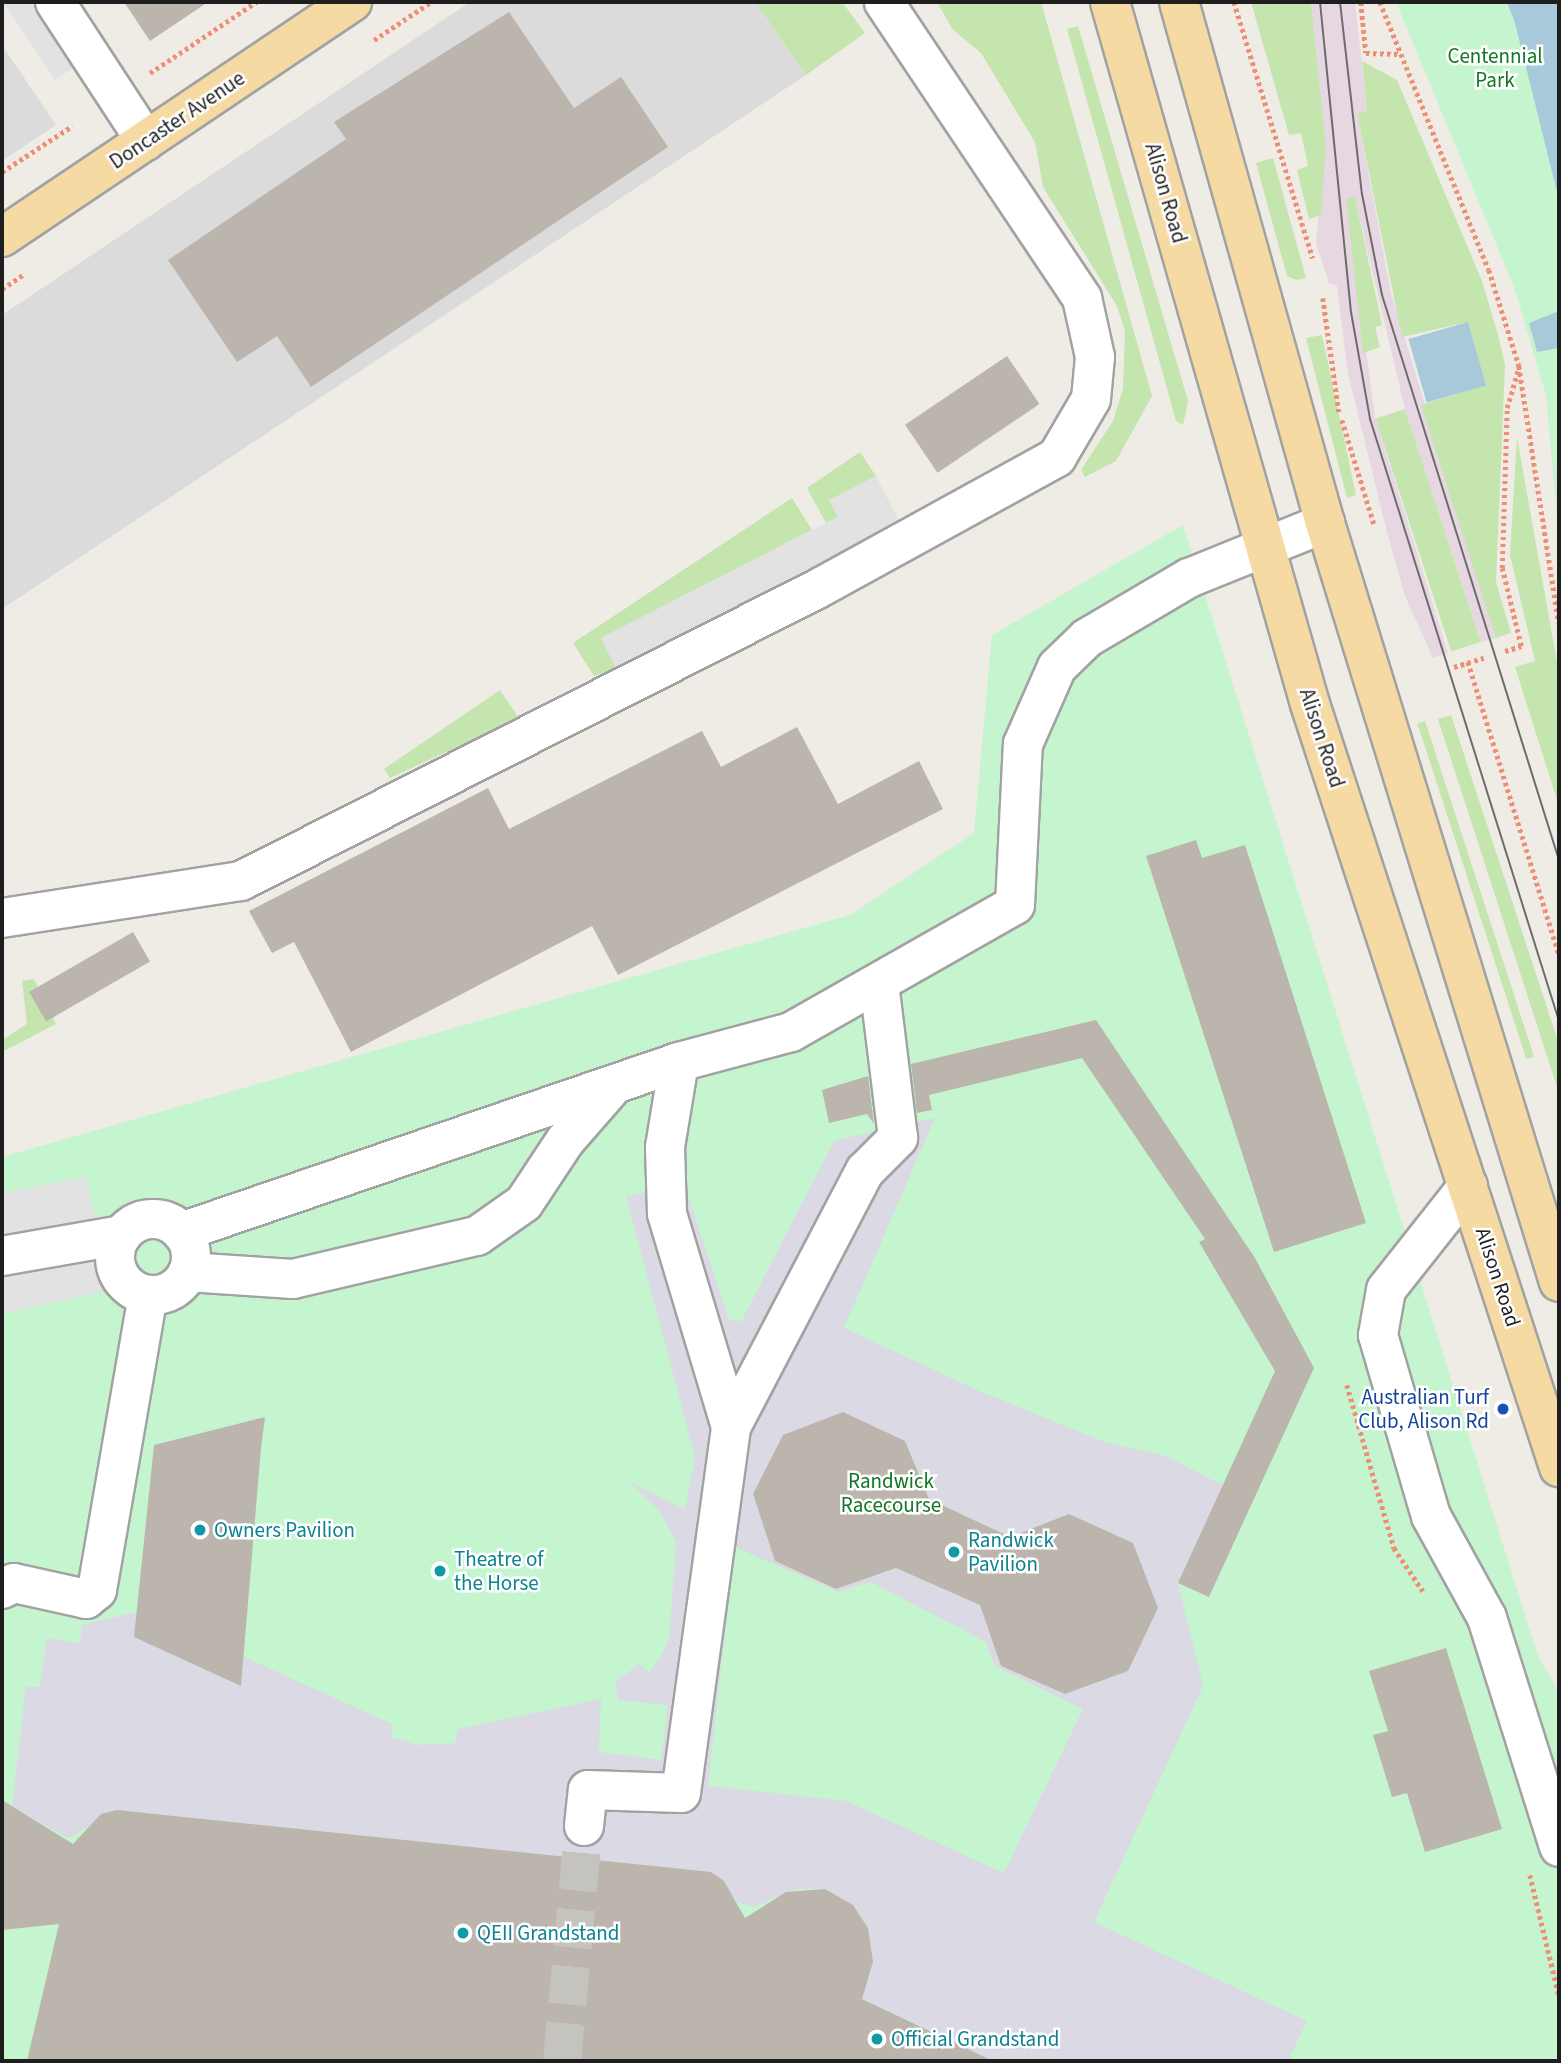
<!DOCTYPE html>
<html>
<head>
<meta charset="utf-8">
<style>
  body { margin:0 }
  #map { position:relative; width:1561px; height:2063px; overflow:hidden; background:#eeece5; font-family:"Source Sans 3",sans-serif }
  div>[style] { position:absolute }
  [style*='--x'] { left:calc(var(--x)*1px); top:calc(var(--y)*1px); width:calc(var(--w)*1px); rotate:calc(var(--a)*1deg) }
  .residential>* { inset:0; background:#dcdbdb }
  .industrial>* { inset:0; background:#e7d7e2 }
  .grass>* { inset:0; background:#c4e5ae; transform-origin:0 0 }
  .park>* { inset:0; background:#c5f5ce }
  .parking>* { inset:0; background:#e2e2e2 }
  .plaza>* { inset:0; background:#dad9e4 }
  .water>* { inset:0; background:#a8c9d9; transform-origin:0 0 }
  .building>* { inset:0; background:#bbb5ae; transform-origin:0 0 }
  .minor-tunnel>* { height:38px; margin-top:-19px; transform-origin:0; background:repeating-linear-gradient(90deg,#c4c3bd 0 38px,transparent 0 57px) }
  .path>* { height:4.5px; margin-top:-2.25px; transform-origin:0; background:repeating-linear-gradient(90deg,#f08e75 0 3.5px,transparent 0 7px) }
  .roads { filter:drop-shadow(2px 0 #a2a2a2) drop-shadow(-2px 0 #a2a2a2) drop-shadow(0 2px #a2a2a2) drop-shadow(0 -2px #a2a2a2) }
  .minor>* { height:38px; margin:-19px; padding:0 19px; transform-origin:19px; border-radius:19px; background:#fff }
  .minor>.ring { margin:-19px; padding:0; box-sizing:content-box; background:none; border:38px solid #fff; border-radius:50% }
  .major>* { height:38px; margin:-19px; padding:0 19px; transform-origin:19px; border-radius:19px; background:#f5daa3 }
  .tram>* { height:2px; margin:-1px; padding:0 1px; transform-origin:1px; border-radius:1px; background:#6c6c6c }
  .dots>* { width:19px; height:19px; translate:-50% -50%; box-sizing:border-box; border:4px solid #fff; border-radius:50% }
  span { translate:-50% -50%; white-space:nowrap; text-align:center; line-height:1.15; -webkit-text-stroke:5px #fff; paint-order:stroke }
  .park-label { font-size:21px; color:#137525 }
  .street-label { font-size:21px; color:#1e1e1e }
  .transit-label { font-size:21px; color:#164399 }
  .right { translate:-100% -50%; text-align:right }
  .culture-label { font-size:21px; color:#0d838f }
  .left { translate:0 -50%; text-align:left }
  .frame { position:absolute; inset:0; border:4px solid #1e1e1e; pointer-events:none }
</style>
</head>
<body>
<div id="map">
  <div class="residential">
    <div style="clip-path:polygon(470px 2px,755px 2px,806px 75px,2px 609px,2px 315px)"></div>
    <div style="clip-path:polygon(2px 45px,56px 125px,2px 161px)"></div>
  </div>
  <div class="industrial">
    <div style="clip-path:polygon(1311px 2px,1355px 2px,1367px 111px,1357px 113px,1391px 293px,1496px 638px,1481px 642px,1405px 409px,1355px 198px,1346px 199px,1375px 417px,1448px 653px,1433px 658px,1405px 596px,1387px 532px,1348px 374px,1337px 286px,1329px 283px,1316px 243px,1326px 145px)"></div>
  </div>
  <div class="grass">
    <div style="clip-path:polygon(755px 2px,842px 2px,865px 33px,806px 75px)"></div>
    <div style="clip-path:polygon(937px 2px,1041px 2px,1152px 396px,1116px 461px,1085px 477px,1081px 470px,1113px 421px,1123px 389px,1125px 331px,1117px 306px,1043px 187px,1035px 142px,981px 53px,953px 30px)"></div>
    <div style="clip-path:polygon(1251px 2px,1311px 2px,1326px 145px,1321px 215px,1309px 219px,1297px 170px,1308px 166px,1301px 133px,1289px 135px)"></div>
    <div style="clip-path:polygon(1078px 26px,1188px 401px,1183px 425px,1176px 421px,1067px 29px)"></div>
    <div style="clip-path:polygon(1362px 61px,1397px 80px,1482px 281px,1498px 335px,1505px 365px,1496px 582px,1511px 633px,1496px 638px,1421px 405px,1486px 385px,1468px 322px,1402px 337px,1357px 113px,1367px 111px)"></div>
    <div style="clip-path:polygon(1273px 158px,1306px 278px,1296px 280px,1287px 276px,1256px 163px)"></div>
    <div style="clip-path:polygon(1355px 197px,1382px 325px,1375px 327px,1380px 347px,1363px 353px,1346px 199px)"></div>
    <div style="clip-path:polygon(1322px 335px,1356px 495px,1347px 498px,1306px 338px)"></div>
    <div style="left:1405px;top:409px;width:245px;height:31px;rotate:72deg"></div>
    <div style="clip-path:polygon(1517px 437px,1559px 674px,1559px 806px,1515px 667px,1535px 661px,1510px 555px)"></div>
    <div style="clip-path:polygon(860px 452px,876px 476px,830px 500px,838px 517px,826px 523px,807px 488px)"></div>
    <div style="clip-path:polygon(792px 498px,812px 530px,601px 638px,616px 668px,594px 676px,573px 643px)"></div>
    <div style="clip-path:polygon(500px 690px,519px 718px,390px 778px,384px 769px)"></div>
    <div style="clip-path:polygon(1451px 715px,1559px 1044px,1559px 1093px,1438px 719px)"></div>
    <div style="left:1425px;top:721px;width:353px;height:8px;rotate:72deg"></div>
    <div style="clip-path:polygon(34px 979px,56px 1024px,2px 1052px,2px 1040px,27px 1024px,22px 981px)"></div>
  </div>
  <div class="park">
    <div style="clip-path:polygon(1396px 2px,1559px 2px,1559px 537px,1546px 395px,1514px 287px)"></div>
    <div style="clip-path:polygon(1183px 525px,1538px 1656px,1559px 1692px,1559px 2061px,2px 2061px,2px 1157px,850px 915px,974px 833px,992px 635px)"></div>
  </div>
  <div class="parking">
    <div style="clip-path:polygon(3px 2px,36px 2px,78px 65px,55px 80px)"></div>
    <div style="clip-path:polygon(876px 476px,900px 523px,616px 668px,601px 638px,838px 517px,829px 500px)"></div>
    <div style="clip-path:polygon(86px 1177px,113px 1290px,2px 1313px,2px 1193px)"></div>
  </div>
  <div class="plaza">
    <div style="clip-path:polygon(evenodd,935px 1118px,844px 1328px,975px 1389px,1104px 1442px,1166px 1456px,1224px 1486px,1178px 1583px,1203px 1686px,1094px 1922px,1307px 2021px,1288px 2061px,993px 2061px,857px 1996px,871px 1973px,868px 1928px,853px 1905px,825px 1889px,796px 1889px,753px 1907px,738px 1902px,711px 1872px,117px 1810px,69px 1838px,12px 1808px,26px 1686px,40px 1687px,47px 1638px,80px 1643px,82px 1625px,137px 1612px,241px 1685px,244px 1657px,392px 1724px,392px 1737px,418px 1745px,455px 1743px,458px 1729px,601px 1699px,599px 1752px,661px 1760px,668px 1705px,618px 1700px,615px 1681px,640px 1664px,649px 1673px,662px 1655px,669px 1639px,676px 1542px,660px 1512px,629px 1482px,685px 1509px,695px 1457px,626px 1196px,684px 1183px,729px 1319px,741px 1322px,834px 1141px,935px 1118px,783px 1435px,1010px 1537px,1069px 1514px,1132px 1543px,1158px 1608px,1128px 1671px,1065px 1694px,1002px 1666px,980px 1605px,896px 1568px,836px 1589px,775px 1561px,753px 1494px,783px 1435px,935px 1118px,735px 1547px,838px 1592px,870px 1582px,985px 1641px,995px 1666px,1083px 1709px,1004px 1873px,846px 1801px,708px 1786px,735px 1547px)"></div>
  </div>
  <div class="water">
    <div style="clip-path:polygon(1507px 2px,1559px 2px,1559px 200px,1515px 23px)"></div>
    <div style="clip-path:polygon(1559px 311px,1559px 348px,1537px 352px,1529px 323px)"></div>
    <div style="left:1468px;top:322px;width:66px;height:62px;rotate:74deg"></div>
  </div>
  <div class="building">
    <div style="clip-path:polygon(124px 2px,208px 2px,150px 41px)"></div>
    <div style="clip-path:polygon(509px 12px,574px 108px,621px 77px,668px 147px,311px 387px,277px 336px,237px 362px,168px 260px,346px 139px,334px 122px)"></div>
    <div style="left:1007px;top:356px;width:58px;height:123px;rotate:56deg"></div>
    <div style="clip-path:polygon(797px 727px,838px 804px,919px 761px,943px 809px,618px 975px,592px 926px,351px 1052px,294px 942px,272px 953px,249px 911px,488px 788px,509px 829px,702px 731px,721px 767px)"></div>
    <div style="clip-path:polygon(1196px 840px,1202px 858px,1245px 845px,1366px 1223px,1274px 1252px,1146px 856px)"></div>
    <div style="left:133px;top:932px;width:34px;height:120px;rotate:60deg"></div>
    <div style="clip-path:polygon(1096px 1020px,1255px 1258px,1314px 1368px,1209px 1597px,1178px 1583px,1275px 1371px,1199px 1242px,1205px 1239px,1082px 1058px,929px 1095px,932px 1110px,917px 1113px,911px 1064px)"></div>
    <div style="clip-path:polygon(868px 1076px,874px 1124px,867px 1114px,829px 1123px,822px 1090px)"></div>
    <div style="clip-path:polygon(843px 1412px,905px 1441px,929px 1499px,1010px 1537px,1069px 1514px,1133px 1543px,1158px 1608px,1128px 1671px,1065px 1694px,1001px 1666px,980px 1605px,896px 1568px,836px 1589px,775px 1561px,753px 1494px,783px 1435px)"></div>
    <div style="clip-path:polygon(265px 1417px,261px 1448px,241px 1686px,134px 1637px,154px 1445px)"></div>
    <div style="clip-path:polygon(1446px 1648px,1502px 1829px,1425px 1852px,1407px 1793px,1392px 1797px,1373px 1735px,1388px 1731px,1369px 1671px)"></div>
    <div style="clip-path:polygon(2px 1800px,73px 1844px,101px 1814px,117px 1810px,711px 1872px,724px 1881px,745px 1918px,786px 1892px,825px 1889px,853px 1905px,868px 1928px,873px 1962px,862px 1999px,993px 2061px,27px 2061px,59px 1924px,2px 1930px)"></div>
  </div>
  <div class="minor-tunnel">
    <div style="--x:562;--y:2061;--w:236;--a:-84.7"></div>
  </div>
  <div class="path">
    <div style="--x:1234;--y:2;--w:268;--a:72.9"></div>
    <div style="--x:1361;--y:2;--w:51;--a:84.4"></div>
    <div style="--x:1366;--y:53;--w:32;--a:2"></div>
    <div style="--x:1380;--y:2;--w:289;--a:67.9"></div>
    <div style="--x:1489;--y:270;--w:101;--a:72.6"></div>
    <div style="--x:1519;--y:366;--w:260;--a:81.2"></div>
    <div style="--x:374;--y:40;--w:69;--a:-33.7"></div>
    <div style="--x:150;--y:73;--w:128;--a:-33.8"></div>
    <div style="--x:2;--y:172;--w:84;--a:-33.3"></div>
    <div style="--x:2;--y:289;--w:25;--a:-34"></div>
    <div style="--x:1323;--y:298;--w:115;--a:82"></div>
    <div style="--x:1342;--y:420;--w:109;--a:72.9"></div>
    <div style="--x:1505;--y:651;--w:17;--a:-17"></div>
    <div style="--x:1521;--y:646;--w:80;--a:-103.7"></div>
    <div style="--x:1502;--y:568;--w:160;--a:-88.2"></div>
    <div style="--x:1507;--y:408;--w:43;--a:-73.7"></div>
    <div style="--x:1468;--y:662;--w:306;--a:72.7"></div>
    <div style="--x:1454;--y:667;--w:31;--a:-17"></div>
    <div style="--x:1347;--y:1385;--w:170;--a:73.9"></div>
    <div style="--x:1394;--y:1548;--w:52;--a:56"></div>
    <div style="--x:1530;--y:1875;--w:124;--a:76.5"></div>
  </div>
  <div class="roads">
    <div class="minor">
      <div style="--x:55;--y:2;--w:166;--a:56.8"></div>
      <div style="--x:2;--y:918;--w:242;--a:-8.8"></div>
      <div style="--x:241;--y:881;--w:650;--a:-26.88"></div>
      <div style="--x:821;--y:587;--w:269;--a:-28.8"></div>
      <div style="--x:1057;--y:457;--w:67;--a:-59.6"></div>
      <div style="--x:1091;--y:399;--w:42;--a:-84.6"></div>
      <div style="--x:1095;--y:357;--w:60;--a:-102.4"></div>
      <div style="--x:1082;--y:298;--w:356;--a:-123.8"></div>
      <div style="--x:1468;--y:1186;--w:132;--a:128.3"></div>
      <div style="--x:1386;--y:1290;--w:46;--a:100.1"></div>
      <div style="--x:1378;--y:1335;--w:189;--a:73.7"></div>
      <div style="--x:1431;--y:1516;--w:116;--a:61.2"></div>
      <div style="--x:1487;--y:1618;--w:240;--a:72.5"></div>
      <div class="ring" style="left:115px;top:1219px;width:38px;height:38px"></div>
      <div style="--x:181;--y:1232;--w:526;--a:-18.85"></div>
      <div style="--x:679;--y:1062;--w:116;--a:-15"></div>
      <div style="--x:791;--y:1032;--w:257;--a:-29.6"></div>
      <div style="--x:1015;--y:905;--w:161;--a:-87.2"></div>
      <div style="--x:1023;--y:744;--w:84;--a:-66.2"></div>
      <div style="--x:1057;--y:667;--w:42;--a:-44"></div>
      <div style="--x:1087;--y:638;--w:118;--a:-30.5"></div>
      <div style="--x:1189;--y:578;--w:147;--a:-22"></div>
      <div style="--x:2;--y:1256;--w:122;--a:-9.9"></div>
      <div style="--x:188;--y:1272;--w:105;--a:3.8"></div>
      <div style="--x:293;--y:1279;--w:189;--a:-13.2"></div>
      <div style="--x:477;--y:1236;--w:57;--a:-35.1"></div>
      <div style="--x:524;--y:1203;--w:74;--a:-56.5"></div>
      <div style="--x:565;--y:1141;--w:73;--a:-48.9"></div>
      <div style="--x:731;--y:1427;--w:289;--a:-62.4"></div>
      <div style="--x:865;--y:1171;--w:47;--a:-45"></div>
      <div style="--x:898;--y:1138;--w:155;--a:-97"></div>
      <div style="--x:2;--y:1589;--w:13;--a:-27"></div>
      <div style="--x:14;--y:1583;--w:74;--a:12.5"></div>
      <div style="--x:86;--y:1599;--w:14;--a:-39"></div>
      <div style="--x:97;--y:1590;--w:299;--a:-80.2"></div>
      <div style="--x:584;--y:1826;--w:36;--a:-84"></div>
      <div style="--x:588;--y:1790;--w:93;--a:1.8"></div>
      <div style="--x:681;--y:1793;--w:369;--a:-82.2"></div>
      <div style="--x:731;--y:1427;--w:222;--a:-106.7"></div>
      <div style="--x:667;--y:1214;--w:67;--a:-91.7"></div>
      <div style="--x:665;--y:1147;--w:86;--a:-80.6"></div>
    </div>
    <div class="major">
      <div style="--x:1110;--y:2;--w:730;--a:74.1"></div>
      <div style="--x:1310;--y:704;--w:803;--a:71.93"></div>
      <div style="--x:1179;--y:2;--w:541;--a:74.35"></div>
      <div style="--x:1325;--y:523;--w:794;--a:72.87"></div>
      <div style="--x:2;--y:237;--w:422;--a:-33.9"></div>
    </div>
  </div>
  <div class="tram">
    <div style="--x:1320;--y:2;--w:312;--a:84.3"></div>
    <div style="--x:1351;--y:312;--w:109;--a:79.9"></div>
    <div style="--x:1370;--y:419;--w:631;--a:72.57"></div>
    <div style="--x:1340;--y:2;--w:193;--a:83.5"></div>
    <div style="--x:1362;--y:194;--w:103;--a:78.8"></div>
    <div style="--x:1382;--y:295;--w:592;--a:72.61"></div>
  </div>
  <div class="dots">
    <div style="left:1503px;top:1409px;background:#1a4fb4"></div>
    <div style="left:200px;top:1530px;background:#0f9aa8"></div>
    <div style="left:954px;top:1552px;background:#0f9aa8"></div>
    <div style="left:440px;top:1571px;background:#0f9aa8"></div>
    <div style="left:463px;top:1933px;background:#0f9aa8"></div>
    <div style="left:877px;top:2039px;background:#0f9aa8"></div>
  </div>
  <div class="park-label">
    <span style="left:1495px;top:68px">Centennial<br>Park</span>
    <span style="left:891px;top:1493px">Randwick<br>Racecourse</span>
  </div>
  <div class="street-label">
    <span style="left:177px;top:120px;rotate:-34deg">Doncaster Avenue</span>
    <span style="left:1166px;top:193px;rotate:74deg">Alison Road</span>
    <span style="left:1322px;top:738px;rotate:72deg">Alison Road</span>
    <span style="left:1498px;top:1277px;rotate:72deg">Alison Road</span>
  </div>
  <div class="transit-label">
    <span class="right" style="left:1489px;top:1409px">Australian Turf<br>Club, Alison Rd</span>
  </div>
  <div class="culture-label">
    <span class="left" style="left:214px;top:1530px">Owners Pavilion</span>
    <span class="left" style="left:968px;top:1552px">Randwick<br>Pavilion</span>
    <span class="left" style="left:454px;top:1571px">Theatre of<br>the Horse</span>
    <span class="left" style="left:477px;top:1933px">QEII Grandstand</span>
    <span class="left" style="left:891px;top:2039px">Official Grandstand</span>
  </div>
  <div class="frame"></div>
</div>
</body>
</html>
